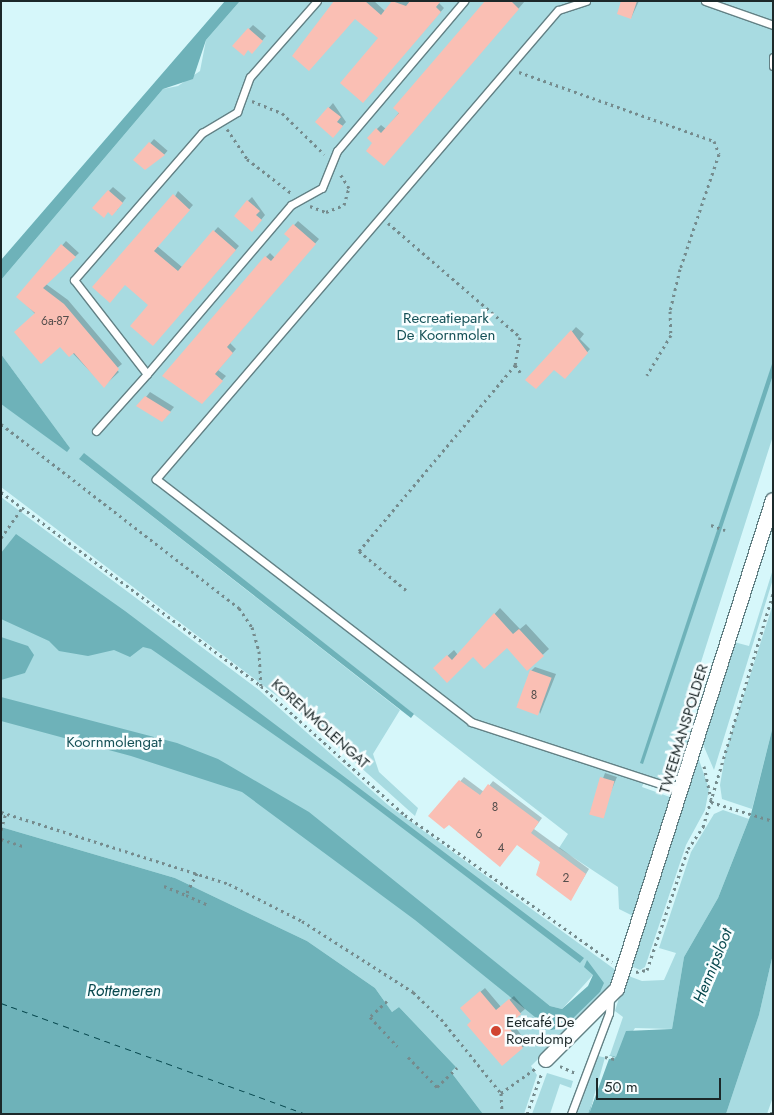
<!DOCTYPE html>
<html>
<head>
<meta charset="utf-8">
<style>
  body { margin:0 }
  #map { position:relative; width:774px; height:1115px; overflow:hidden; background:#d6f7fa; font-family:Jost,sans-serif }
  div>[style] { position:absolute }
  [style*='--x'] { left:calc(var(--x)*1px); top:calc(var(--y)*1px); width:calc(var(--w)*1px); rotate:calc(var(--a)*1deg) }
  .green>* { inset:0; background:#a8dbe1 }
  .water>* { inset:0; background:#6eb2b9 }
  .pier>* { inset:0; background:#d6f7fa }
  .shadow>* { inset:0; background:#0003; transform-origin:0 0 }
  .ferry>* { height:1px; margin-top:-0.5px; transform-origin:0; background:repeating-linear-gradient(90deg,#07484e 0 6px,transparent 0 11px) }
  .building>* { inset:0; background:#fabfb4; transform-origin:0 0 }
  .path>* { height:3px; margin-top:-1.5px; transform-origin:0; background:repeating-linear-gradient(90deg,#758b8d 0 2.5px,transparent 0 6.5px) }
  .roads { filter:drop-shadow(1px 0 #638185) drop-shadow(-1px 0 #638185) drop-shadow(0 1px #638185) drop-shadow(0 -1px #638185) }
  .lane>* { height:7px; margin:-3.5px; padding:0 3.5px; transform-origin:3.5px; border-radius:3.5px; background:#fff }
  .street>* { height:14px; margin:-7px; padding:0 7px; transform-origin:7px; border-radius:7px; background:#fff }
  .dots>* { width:14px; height:14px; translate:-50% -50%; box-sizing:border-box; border:2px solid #f8feff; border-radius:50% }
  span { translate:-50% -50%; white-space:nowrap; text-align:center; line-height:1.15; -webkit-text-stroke:5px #f8feff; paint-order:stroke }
  .number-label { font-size:12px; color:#544e4c }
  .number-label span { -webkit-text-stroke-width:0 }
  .park-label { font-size:15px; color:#155157 }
  .street-label { font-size:15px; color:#1c2829 }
  .poi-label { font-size:15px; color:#1c2829 }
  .left { translate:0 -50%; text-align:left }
  .water-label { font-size:16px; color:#07484e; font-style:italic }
  .frame { position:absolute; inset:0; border:2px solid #1c2829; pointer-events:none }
  .scale { position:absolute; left:596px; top:1078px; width:125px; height:22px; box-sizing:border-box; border:2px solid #1c2829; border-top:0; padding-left:6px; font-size:15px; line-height:18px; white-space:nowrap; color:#1c2829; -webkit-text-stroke:4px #f8feff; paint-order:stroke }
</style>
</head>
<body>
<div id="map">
  <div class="green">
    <div style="clip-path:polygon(240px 1px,773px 1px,773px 372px,768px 389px,773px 375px,773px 436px,680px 728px,692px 732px,680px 770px,666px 782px,646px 776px,642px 787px,670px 797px,673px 808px,637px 918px,619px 909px,618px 887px,559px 848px,568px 834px,126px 491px,79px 459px,400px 710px,373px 754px,379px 772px,418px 808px,415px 816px,301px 714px,1px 487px,1px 404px,70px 448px,1px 354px,1px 280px,163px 89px,178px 86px,200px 71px,206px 40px)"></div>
    <div style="clip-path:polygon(evenodd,1px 497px,259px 690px,388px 805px,617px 971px,605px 993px,531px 1066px,537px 1075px,524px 1114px,483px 1114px,451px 1072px,456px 1067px,399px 1007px,392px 1012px,375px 988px,307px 941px,175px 878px,1px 827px,1px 497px,484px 955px,550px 1006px,562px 1009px,593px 975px,600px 992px,544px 1025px,484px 955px)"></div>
    <div style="clip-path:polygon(773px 569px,773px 579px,714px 770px,702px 742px,734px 642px,749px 646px)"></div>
    <div style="clip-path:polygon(773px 604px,773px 726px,752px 809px,722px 799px,720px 785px,726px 750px)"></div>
    <div style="clip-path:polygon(698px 757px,709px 789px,705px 810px,686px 845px,645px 967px,640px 970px,631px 966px)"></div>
    <div style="clip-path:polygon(723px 810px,749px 819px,718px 898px,684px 957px,672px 1029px,635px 1028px,616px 1058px,610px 1055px,623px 1017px,615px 1011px,626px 975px,642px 981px,664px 980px,676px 953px,659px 948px,691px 852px,714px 814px)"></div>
    <div style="clip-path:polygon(773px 954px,773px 1097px,767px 1114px,726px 1114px,759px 1015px)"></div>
    <div style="clip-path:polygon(598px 1056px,607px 1058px,588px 1114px,577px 1114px)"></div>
    <div style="clip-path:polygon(547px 1073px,573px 1081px,571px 1088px,560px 1084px,550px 1114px,532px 1114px)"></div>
  </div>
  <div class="water">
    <div style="clip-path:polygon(225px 1px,240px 1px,206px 40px,193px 79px,163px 89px,1px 280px,1px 260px)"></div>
    <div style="clip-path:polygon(1px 354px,70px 448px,67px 452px,1px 404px)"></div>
    <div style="clip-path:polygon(773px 361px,773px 375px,643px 764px,640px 763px)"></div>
    <div style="clip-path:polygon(84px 453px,414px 714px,411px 718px,79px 459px)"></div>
    <div style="clip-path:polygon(16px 534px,125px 611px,584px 958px,580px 963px,339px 780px,151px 649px,143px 647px,130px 657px,114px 650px,88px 656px,59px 651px,49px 641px,1px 619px,1px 553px)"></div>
    <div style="clip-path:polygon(1px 637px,28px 646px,34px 655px,25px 673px,1px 680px)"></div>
    <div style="clip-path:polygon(1px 697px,177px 743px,218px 759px,309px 812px,550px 1006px,562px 1009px,588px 986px,593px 975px,584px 967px,587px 960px,604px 983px,600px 992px,564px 1027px,551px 1030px,415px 920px,242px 792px,131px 756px,1px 721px)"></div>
    <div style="clip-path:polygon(773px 726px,773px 954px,759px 1015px,726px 1114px,588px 1114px,609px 1055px,616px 1057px,626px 1031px,672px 1029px,684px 957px,718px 898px,751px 814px)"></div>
    <div style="clip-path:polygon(1px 827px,175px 878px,307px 941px,375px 988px,392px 1012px,399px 1007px,456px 1067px,451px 1072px,483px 1114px,1px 1114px)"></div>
  </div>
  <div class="pier">
    <div style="clip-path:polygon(606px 1054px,616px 1058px,609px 1059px,589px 1114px)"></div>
  </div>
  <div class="shadow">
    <div style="clip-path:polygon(336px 1px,374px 1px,385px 11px,394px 1px,439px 3px,444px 8px,367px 97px,380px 38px)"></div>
    <div style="clip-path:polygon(487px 1px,525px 1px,388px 160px,374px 143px,377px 129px,381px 125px,386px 129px)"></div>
    <div style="clip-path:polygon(622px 1px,639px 1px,631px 18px)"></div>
    <div style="clip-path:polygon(253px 25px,266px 36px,256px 48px,249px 29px)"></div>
    <div style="clip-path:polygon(333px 103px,346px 122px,337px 132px,317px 122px)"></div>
    <div style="left:154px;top:139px;width:18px;height:6px;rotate:41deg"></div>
    <div style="clip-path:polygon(113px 187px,126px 198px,117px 210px,109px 191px)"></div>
    <div style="clip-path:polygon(178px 191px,193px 205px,157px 246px,182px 267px,218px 227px,239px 246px,157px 340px,150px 305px,126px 284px)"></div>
    <div style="clip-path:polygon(252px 197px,265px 215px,256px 226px,248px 201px)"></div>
    <div style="clip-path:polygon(298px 221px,319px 239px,230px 343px,236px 349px,218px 370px,226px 376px,202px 402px,266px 257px,270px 253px,275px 258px,292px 239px,286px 234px)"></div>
    <div style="clip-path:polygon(66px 241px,79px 253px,46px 284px,68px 300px,122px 364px,116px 369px,119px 372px,104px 386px,18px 296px)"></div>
    <div style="clip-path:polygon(576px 327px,584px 334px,580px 339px,590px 349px,568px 374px,554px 368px,527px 380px)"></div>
    <div style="clip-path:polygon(150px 392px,174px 407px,166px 417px,146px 397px)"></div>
    <div style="clip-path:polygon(500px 608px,520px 629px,526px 624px,549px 649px,527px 669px,507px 647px,473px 656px,447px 681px,441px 662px,454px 650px,458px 655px)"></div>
    <div style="clip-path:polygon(535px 667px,556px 674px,540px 714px,531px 671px)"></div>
    <div style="clip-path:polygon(605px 773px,617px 777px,600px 817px,590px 813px)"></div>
    <div style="clip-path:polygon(464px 777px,484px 792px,493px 781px,542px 818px,534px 829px,589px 869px,571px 899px,542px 861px,518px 844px,430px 816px)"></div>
    <div style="clip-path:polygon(485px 988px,501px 1007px,514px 996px,525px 1009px,511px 1021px,527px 1043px,522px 1048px,473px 1021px,466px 1004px)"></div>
  </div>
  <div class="ferry">
    <div style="--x:1;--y:1003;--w:325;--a:20"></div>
  </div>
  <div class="building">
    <div style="clip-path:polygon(334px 1px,365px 1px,381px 15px,392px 1px,406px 6px,410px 1px,441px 1px,436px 7px,441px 12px,363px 103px,340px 83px,378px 38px,355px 19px,309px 71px,292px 56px)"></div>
    <div style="clip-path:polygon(485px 1px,511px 1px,519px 9px,384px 166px,366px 151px,372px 143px,367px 138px,376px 128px,381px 133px,399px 113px,393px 108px)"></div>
    <div style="clip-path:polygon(621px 1px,637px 1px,631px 19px,617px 14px)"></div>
    <div style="clip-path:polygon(248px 28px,263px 41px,252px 54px,248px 50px,244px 56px,232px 46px)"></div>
    <div style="clip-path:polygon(328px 107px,341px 117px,337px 122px,343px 126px,333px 138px,315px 122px)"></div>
    <div style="clip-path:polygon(149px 142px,165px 155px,145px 170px,133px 160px)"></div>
    <div style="clip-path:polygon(108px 190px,123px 203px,112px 216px,108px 212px,104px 218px,92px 208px)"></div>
    <div style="clip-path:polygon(173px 194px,190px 210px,154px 251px,178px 271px,213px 230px,236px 250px,153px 346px,130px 326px,148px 305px,125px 285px,110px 303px,92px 287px)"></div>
    <div style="clip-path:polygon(247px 200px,260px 211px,256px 215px,262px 220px,252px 232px,234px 216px)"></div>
    <div style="clip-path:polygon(293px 224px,316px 244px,227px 347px,233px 353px,215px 374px,223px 381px,202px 404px,162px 376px,265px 256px,271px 261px,290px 239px,284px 234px)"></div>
    <div style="clip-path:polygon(61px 244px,76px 257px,43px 288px,64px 304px,119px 369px,104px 388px,74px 353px,69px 357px,60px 347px,41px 364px,14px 332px,35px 313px,16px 297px)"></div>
    <div style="clip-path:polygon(571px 330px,588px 353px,565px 379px,554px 370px,536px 389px,525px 380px)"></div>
    <div style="clip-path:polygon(145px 396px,171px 412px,162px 422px,136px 406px)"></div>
    <div style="clip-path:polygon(494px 613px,513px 634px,519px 629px,544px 656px,527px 671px,507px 648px,484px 669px,473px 657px,447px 683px,433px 668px,447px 655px,452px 660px)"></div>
    <div style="left:530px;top:670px;width:23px;height:40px;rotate:20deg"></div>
    <div style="left:600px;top:777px;width:15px;height:39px;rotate:16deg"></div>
    <div style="clip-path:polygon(459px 780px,480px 795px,488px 784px,539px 822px,531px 833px,586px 874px,571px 901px,536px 875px,540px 862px,517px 845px,500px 867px,449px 825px,444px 829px,428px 816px)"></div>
    <div style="clip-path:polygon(480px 991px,496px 1010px,509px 999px,521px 1014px,508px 1026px,523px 1048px,502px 1066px,467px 1025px,471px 1021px,460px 1008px)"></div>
  </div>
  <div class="path">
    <div style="--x:519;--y:72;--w:207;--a:19.5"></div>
    <div style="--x:714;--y:141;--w:14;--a:69"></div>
    <div style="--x:719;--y:154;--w:121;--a:108.7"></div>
    <div style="--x:680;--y:269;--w:43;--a:103.4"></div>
    <div style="--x:670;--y:311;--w:24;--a:88"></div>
    <div style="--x:671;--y:335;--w:47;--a:121"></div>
    <div style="--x:252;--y:101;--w:32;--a:22"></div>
    <div style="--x:282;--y:113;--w:59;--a:44.3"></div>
    <div style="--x:227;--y:129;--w:36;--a:56"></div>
    <div style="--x:247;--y:159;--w:56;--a:37.7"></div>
    <div style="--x:310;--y:206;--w:17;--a:21"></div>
    <div style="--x:326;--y:212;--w:19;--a:-21"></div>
    <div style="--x:344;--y:205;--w:18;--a:-74"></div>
    <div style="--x:349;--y:188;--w:19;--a:-122"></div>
    <div style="--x:388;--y:223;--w:174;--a:40.8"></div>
    <div style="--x:520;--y:337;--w:28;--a:100"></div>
    <div style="--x:515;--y:365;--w:9;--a:54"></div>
    <div style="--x:1;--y:424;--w:301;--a:37.7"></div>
    <div style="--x:239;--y:608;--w:23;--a:56"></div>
    <div style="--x:252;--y:627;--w:25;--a:74"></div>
    <div style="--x:259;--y:651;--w:35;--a:87"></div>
    <div style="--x:1;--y:492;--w:324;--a:36.7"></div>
    <div style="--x:261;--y:686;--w:193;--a:41.9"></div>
    <div style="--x:405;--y:815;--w:254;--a:35.4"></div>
    <div style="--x:711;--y:525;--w:15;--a:20"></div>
    <div style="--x:1;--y:538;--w:37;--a:-55"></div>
    <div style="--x:406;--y:590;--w:61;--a:-140.3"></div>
    <div style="--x:359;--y:551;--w:243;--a:-50"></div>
    <div style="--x:704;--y:766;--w:34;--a:78"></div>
    <div style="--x:711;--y:802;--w:65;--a:17"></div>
    <div style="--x:1;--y:812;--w:239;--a:17.5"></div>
    <div style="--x:229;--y:884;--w:82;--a:26.9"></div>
    <div style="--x:302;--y:921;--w:132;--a:32.6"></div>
    <div style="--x:413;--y:992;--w:39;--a:44"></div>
    <div style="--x:441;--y:1019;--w:95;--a:51"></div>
    <div style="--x:1;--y:830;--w:18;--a:-74"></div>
    <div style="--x:1;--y:839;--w:23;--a:18"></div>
    <div style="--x:197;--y:873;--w:25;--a:117"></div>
    <div style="--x:186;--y:895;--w:24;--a:24"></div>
    <div style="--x:164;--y:886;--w:24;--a:22"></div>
    <div style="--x:636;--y:972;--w:11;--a:-10"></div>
    <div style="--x:647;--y:970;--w:128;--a:-71.3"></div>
    <div style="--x:688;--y:849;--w:27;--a:-56"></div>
    <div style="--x:703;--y:827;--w:244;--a:-73.3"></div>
    <div style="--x:387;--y:1001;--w:23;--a:137"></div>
    <div style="--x:370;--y:1017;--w:40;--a:47"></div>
    <div style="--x:408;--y:1057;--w:42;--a:46"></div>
    <div style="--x:437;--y:1087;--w:28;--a:-44"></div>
    <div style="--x:605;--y:1057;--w:10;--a:11"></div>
    <div style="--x:560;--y:1066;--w:17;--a:25"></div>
    <div style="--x:501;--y:1093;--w:43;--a:-35.5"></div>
    <div style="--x:501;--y:1093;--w:21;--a:87"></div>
    <div style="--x:527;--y:1114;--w:45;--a:-70.3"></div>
    <div style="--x:771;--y:1114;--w:5;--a:-68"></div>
  </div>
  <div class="roads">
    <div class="lane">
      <div style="--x:586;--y:1;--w:29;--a:162"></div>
      <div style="--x:558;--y:10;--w:618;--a:130.6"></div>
      <div style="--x:156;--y:479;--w:398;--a:37.6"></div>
      <div style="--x:471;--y:722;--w:222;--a:18.1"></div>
      <div style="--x:705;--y:1;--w:72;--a:19.4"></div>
      <div style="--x:773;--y:57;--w:9;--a:90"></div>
      <div style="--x:147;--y:374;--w:222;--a:-49.6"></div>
      <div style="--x:291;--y:205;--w:35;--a:-29"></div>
      <div style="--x:322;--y:188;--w:40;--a:-68"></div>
      <div style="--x:337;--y:151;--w:197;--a:-49.7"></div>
      <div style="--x:96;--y:431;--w:76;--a:-48.2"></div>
      <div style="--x:147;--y:374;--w:119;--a:-127.8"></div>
      <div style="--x:74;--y:280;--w:195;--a:-49"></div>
      <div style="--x:202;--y:133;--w:41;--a:-31"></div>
      <div style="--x:237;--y:112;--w:37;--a:-70"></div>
      <div style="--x:250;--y:77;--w:101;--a:-48.6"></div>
      <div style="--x:571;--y:1114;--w:108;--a:-69.4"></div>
      <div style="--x:609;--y:1013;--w:15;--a:-86"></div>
    </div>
    <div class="street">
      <div style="--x:546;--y:1060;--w:100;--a:-45"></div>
      <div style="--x:617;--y:989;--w:513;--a:-72.31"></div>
    </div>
  </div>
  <div class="dots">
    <div style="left:496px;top:1031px;background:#d14531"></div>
  </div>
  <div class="number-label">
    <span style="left:55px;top:322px">6a-87</span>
    <span style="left:534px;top:696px">8</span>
    <span style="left:495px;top:808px">8</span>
    <span style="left:479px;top:835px">6</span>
    <span style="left:501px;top:849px">4</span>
    <span style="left:566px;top:879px">2</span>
  </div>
  <div class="park-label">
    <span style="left:446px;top:327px">Recreatiepark<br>De Koornmolen</span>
    <span style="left:114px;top:743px">Koornmolengat</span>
  </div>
  <div class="street-label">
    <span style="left:320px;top:724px;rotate:42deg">KORENMOLENGAT</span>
    <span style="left:684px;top:729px;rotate:-73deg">TWEEMANSPOLDER</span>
  </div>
  <div class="poi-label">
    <span class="left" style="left:506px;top:1031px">Eetcafé De<br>Roerdomp</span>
  </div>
  <div class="water-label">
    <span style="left:713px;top:966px;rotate:-68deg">Hennipsloot</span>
    <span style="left:124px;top:991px">Rottemeren</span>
  </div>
  <div class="frame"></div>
  <div class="scale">50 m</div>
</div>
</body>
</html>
